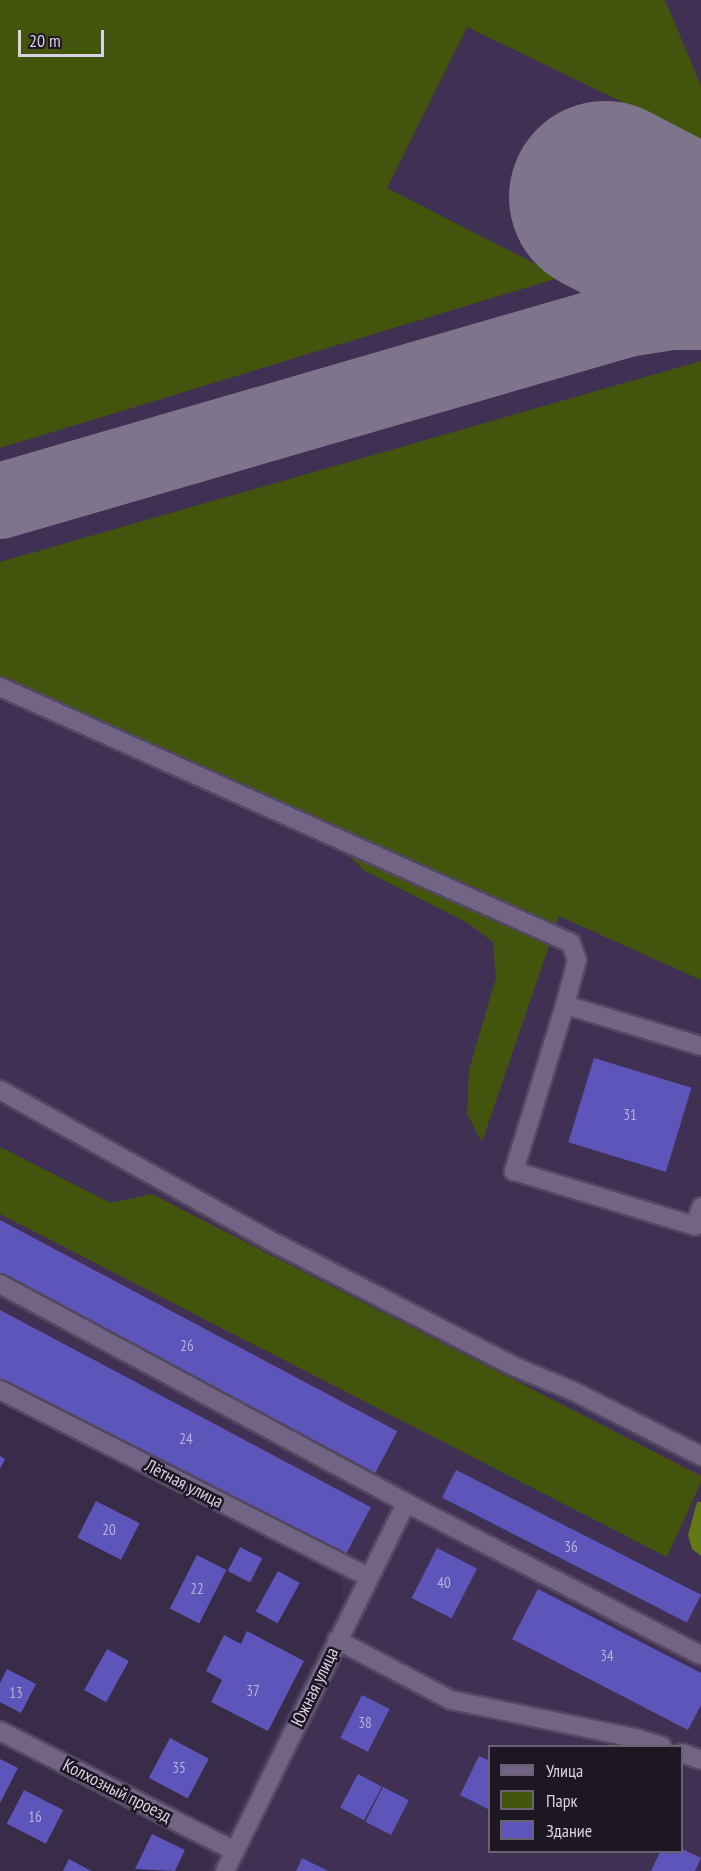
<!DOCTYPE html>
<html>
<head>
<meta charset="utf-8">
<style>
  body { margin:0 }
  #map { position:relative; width:701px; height:1871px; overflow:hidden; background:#382c48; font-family:"PT Sans Narrow",sans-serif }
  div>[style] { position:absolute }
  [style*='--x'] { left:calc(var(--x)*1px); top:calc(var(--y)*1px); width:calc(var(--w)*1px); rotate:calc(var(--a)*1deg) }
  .built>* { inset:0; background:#403154 }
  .green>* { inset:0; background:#43550c }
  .forest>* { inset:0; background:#617917 }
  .taxiway>* { height:76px; margin:-38px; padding:0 38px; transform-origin:38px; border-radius:38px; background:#7e748c }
  .runway>* { height:192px; margin:-96px; padding:0 96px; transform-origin:96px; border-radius:96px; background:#7e748c }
  .building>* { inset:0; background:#5d55b9; transform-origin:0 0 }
  .roads { filter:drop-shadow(2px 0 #534861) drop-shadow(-2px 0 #534861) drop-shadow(0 2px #534861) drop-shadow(0 -2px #534861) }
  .minor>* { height:18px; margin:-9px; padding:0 9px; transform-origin:9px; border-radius:9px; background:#716485 }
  span { translate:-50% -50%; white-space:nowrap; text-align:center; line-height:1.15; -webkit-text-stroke:5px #1d1724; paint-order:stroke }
  .number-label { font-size:15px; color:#b9b2d8 }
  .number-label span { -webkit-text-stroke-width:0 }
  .street-label { font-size:18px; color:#d8d1e3 }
  .legend { position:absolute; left:488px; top:1745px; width:195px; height:108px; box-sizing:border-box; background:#1d1724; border:2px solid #686170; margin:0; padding:8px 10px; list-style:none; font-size:18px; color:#d8d1e3 }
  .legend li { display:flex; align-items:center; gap:12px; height:30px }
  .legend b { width:30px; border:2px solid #686170 }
  .scale { position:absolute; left:18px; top:30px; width:86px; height:27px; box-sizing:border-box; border:3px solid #d8d1e3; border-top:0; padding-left:8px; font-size:18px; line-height:21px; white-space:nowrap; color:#d8d1e3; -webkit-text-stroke:4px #1d1724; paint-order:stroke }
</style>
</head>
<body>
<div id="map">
  <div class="built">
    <div style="clip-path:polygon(evenodd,0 0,701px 0,701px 1871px,208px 1871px,212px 1859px,206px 1849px,188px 1838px,0 1744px,0 1721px,209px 1828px,219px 1831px,229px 1829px,341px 1604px,343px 1584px,338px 1574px,328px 1564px,0 1397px,0 0,490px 1746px,682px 1746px,682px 1852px,490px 1852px,490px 1746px)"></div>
  </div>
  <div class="green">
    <div style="clip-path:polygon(0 0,665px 0,701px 86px,701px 140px,467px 27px,387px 188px,561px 277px,0 448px)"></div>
    <div style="clip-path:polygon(701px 361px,701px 980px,559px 916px,482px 1142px,467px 1114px,469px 1070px,496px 978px,493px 942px,468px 923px,365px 871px,350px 857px,0 687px,0 562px)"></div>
    <div style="clip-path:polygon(0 1147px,111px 1203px,152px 1194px,701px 1476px,701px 1482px,667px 1557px,0 1214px)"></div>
  </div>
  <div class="forest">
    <div style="clip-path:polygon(697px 1502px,701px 1502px,701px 1556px,692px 1549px,688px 1535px)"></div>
  </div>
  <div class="taxiway">
    <div style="--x:0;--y:501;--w:653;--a:-16.19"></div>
    <div style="--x:627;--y:319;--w:46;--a:-8.8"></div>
    <div style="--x:672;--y:312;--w:29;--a:0"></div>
  </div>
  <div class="runway">
    <div style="--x:605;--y:197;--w:108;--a:27.5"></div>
  </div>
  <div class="building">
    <div style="left:594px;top:1058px;width:102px;height:88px;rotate:17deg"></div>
    <div style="left:0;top:1220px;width:450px;height:47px;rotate:28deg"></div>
    <div style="left:0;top:1310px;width:420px;height:62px;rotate:28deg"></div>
    <div style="clip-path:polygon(0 1456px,5px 1459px,0 1469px)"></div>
    <div style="left:456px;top:1470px;width:275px;height:31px;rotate:27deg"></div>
    <div style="left:96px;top:1501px;width:49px;height:41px;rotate:27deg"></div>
    <div style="left:240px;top:1547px;width:25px;height:27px;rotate:27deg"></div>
    <div style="left:437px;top:1548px;width:45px;height:56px;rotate:27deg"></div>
    <div style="left:197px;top:1555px;width:33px;height:60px;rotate:27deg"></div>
    <div style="left:278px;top:1571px;width:25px;height:46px;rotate:29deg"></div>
    <div style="clip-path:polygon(538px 1589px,701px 1673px,701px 1705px,688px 1730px,512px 1639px)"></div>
    <div style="clip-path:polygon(247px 1631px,304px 1661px,268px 1731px,211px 1702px,222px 1680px,206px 1671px,224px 1635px,241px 1644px)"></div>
    <div style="left:107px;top:1649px;width:25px;height:47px;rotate:29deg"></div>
    <div style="clip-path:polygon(7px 1669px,36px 1684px,21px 1713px,0 1702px,0 1683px)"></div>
    <div style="left:362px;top:1695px;width:31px;height:48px;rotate:27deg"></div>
    <div style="left:170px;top:1738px;width:44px;height:45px;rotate:28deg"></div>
    <div style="clip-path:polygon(479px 1756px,490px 1761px,490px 1810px,460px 1795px)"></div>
    <div style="clip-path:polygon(0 1759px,18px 1768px,0 1803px)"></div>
    <div style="left:358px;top:1774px;width:27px;height:38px;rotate:28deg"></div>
    <div style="left:383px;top:1787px;width:29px;height:39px;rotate:27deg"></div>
    <div style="left:24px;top:1790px;width:44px;height:38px;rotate:27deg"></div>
    <div style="clip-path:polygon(152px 1834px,185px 1850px,175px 1871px,135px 1869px)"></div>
    <div style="clip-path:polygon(682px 1849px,701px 1858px,695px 1871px,651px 1871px,660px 1852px,682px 1852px)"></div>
    <div style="clip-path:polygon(302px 1858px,328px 1871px,296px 1871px)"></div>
    <div style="clip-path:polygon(69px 1859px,91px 1871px,63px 1871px)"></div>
  </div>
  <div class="roads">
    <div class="minor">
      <div style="--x:0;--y:687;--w:626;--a:24.15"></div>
      <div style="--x:571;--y:943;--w:18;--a:71"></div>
      <div style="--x:577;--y:960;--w:47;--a:104.9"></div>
      <div style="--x:701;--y:1046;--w:142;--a:-163.2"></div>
      <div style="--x:565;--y:1005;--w:174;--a:107.1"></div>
      <div style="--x:514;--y:1171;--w:189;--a:16.9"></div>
      <div style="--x:695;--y:1226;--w:20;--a:-72"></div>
      <div style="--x:0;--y:1090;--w:319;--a:29.1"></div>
      <div style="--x:279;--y:1245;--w:261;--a:27.3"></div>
      <div style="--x:511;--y:1365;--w:67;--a:22.8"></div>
      <div style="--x:573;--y:1391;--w:144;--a:26.9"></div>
      <div style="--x:0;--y:1284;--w:461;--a:28.3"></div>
      <div style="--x:406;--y:1503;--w:332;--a:27.3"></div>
      <div style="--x:0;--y:1390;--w:413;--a:26.9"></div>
      <div style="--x:337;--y:1640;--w:129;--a:27.8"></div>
      <div style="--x:451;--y:1700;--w:192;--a:11.7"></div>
      <div style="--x:639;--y:1739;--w:24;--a:17"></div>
      <div style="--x:0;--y:1731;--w:264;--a:27.1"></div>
      <div style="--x:682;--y:1753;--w:20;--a:20"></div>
      <div style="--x:225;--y:1871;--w:410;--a:-63.8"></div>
    </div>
  </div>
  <div class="number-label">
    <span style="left:630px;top:1115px">31</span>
    <span style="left:187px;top:1346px">26</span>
    <span style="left:186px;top:1439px">24</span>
    <span style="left:109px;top:1530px">20</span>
    <span style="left:571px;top:1547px">36</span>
    <span style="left:444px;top:1583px">40</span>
    <span style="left:197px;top:1589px">22</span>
    <span style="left:607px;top:1656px">34</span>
    <span style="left:253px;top:1691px">37</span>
    <span style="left:16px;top:1693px">13</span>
    <span style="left:365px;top:1723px">38</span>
    <span style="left:179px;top:1768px">35</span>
    <span style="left:35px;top:1817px">16</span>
  </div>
  <div class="street-label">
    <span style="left:184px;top:1484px;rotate:27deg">Лётная улица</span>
    <span style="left:315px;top:1687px;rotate:-64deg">Южная улица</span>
    <span style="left:117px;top:1791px;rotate:27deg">Колхозный проезд</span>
  </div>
  <ul class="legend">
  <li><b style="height:8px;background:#716485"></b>Улица</li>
  <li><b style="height:16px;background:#43550c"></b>Парк</li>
  <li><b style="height:16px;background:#5d55b9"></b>Здание</li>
  </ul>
  <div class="scale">20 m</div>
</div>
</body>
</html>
